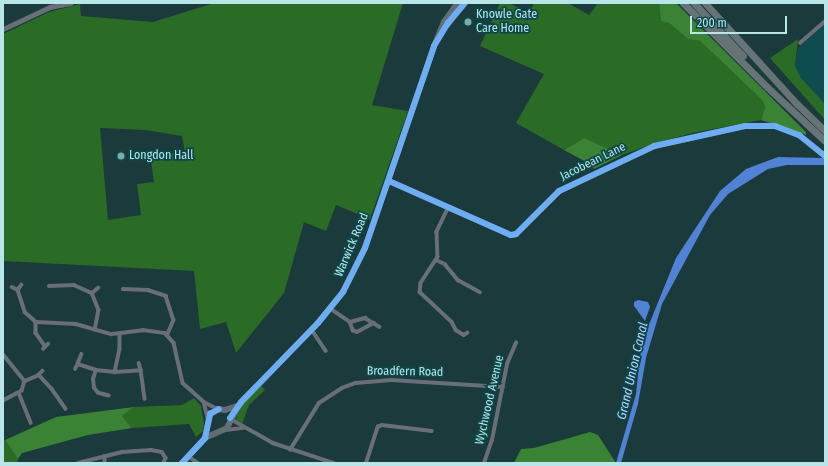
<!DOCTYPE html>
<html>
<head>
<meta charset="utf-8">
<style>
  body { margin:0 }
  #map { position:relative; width:828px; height:466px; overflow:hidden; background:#1b3a3c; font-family:"Fira Sans Condensed",sans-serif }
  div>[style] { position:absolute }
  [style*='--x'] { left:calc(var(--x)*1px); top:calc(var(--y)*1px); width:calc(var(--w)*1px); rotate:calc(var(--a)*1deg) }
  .built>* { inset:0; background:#0f4c50 }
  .green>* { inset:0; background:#2a6b25 }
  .forest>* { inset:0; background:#3b8334 }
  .water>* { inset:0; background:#5082d5 }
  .minor>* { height:3.5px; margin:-1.75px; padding:0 1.75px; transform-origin:1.75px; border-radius:1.75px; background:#6a6e78 }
  .tertiary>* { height:4.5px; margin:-2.25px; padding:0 2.25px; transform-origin:2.25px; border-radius:2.25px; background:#6a6e78 }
  .primary>* { height:5.5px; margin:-2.75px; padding:0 2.75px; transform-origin:2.75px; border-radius:2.75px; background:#626e76 }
  .motorway>* { height:7px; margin:-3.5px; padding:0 3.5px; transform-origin:3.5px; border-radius:3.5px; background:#667478 }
  .cycleway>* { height:6px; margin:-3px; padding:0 3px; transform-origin:3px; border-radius:3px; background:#6dadf4 }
  .dots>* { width:11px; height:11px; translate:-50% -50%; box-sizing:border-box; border:2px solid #0d474a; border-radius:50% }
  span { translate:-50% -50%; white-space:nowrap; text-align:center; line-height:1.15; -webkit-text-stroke:3.5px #0d474a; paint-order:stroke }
  .poi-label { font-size:12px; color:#b7e5e8 }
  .left { translate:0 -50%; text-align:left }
  .street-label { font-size:12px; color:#b7e5e8 }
  .water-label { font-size:13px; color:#b5d1ff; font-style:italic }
  .frame { position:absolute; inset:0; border:4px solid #b7e5e8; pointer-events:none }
  .scale { position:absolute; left:690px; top:16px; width:97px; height:18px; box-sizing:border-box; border:2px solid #b7e5e8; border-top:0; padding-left:5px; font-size:12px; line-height:14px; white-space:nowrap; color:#b7e5e8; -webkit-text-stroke:3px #0d474a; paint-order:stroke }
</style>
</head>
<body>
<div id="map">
  <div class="built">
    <div style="clip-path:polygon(825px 24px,825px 104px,801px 78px,795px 66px,798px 48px)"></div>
  </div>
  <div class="green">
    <div style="clip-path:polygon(evenodd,214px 3px,403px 3px,372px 105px,408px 111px,370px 219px,336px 205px,326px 231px,304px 222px,284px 293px,236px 353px,226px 322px,200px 329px,194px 271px,3px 261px,3px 34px,49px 12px,80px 4px,81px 16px,153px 22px,214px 3px,100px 128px,146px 130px,182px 136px,185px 153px,150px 154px,154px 182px,137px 184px,141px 215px,108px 220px,100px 128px)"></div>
    <div style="clip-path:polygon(500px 3px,509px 3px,529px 13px,534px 3px,568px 3px,589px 15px,598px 3px,659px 3px,661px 20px,669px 23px,688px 39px,700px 41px,762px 100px,765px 107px,761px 120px,692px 133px,653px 144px,622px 155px,584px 138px,564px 150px,516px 123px,544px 74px,480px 46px)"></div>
    <div style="clip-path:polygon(798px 39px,795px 66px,801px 78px,825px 104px,825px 120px,770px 58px)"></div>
    <div style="clip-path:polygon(261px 386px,265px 390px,249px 405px,242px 424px,236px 419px,239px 406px)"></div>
    <div style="clip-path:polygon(194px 398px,201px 406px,204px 423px,203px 431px,196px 437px,189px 424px,132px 428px,122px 416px,134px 407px,182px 405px)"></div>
    <div style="clip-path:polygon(5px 440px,18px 459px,17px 463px,3px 463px,3px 441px)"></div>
  </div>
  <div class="forest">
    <div style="clip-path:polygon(659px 3px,676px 3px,806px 132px,806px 135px,761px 120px,765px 107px,762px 100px,700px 41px,688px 39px,669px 23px,661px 21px)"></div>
    <div style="clip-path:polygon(584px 138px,622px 155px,594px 169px,590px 164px,564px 150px)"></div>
    <div style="clip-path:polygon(134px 407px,122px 416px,132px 428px,88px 435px,22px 453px,18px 459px,5px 440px,56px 417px)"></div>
    <div style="clip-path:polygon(590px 432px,598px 435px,616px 463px,514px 463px,521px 449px,534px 448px)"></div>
  </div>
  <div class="water">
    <div style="clip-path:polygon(778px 157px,825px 158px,825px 165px,787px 165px,768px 169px,728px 194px,710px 215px,662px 304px,646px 358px,638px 404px,621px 463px,616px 463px,636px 394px,640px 356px,648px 327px,676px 258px,720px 191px,746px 169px)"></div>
    <div style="clip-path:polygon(638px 300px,648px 302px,650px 307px,645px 321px,634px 306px,634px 302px)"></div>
  </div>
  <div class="minor">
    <div style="--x:800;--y:43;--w:33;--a:-41"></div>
    <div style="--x:449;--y:207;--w:28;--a:116"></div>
    <div style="--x:437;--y:232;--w:25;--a:88"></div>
    <div style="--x:438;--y:257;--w:31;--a:123"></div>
    <div style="--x:421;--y:283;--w:9;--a:96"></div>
    <div style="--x:420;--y:292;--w:44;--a:43.2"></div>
    <div style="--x:452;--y:322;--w:9;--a:63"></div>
    <div style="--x:456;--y:330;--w:9;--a:32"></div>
    <div style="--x:464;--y:335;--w:4;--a:-34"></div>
    <div style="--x:436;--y:260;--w:10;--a:24"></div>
    <div style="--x:445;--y:264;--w:21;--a:51"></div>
    <div style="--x:458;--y:280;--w:25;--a:29"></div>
    <div style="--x:22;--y:285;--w:6;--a:129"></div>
    <div style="--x:18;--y:290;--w:23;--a:72"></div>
    <div style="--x:25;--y:312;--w:15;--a:42"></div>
    <div style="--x:36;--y:322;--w:40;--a:2.9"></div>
    <div style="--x:76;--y:324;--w:37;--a:16"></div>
    <div style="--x:112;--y:334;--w:31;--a:-7"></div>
    <div style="--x:143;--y:330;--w:22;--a:8"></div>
    <div style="--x:165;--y:333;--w:13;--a:48"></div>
    <div style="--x:174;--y:343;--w:41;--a:77.3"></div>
    <div style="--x:183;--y:383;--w:28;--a:42"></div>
    <div style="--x:204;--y:402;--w:16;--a:27"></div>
    <div style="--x:49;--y:286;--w:25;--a:-2"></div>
    <div style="--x:74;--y:285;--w:20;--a:24"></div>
    <div style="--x:92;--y:293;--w:18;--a:68"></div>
    <div style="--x:99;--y:310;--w:20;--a:101"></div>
    <div style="--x:12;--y:287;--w:7;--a:27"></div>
    <div style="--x:123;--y:289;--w:25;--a:2"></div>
    <div style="--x:148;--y:290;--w:19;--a:18"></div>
    <div style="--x:166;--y:296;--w:25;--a:72"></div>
    <div style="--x:174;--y:320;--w:15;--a:113"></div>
    <div style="--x:92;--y:293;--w:8;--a:-40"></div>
    <div style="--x:331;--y:309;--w:23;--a:34"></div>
    <div style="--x:350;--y:322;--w:16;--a:-15"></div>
    <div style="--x:365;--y:318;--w:17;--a:31"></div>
    <div style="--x:36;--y:322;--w:11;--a:90"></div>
    <div style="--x:36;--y:333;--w:16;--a:55"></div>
    <div style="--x:350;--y:322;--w:9;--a:69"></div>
    <div style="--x:353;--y:330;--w:4;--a:27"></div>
    <div style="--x:357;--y:332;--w:19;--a:-28"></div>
    <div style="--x:312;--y:330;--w:25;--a:56"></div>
    <div style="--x:120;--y:334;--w:15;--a:90"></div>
    <div style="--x:120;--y:349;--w:24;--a:102"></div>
    <div style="--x:115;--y:372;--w:26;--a:-4"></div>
    <div style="--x:141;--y:370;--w:29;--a:82"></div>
    <div style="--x:43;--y:349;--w:7;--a:-45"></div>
    <div style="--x:3;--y:354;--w:35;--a:51"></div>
    <div style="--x:25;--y:381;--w:10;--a:107"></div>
    <div style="--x:22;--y:391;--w:21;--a:152"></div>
    <div style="--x:82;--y:354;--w:11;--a:112"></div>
    <div style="--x:78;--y:364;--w:19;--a:18"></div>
    <div style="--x:139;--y:363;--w:7;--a:74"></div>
    <div style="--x:75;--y:369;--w:6;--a:-59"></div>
    <div style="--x:43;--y:371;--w:6;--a:135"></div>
    <div style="--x:39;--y:375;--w:19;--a:47"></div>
    <div style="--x:52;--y:389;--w:24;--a:55"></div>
    <div style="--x:25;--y:381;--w:15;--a:-23"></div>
    <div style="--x:19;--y:393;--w:32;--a:68"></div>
    <div style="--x:109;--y:396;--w:11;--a:-165"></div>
    <div style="--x:98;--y:393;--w:6;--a:-129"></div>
    <div style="--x:94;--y:388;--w:9;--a:-96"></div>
    <div style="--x:93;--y:379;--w:9;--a:-72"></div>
    <div style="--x:96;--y:370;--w:19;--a:6"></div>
    <div style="--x:204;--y:402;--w:16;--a:76"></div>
    <div style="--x:231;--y:419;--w:48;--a:29.7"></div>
    <div style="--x:273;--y:443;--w:64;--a:18.2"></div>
    <div style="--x:226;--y:430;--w:17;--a:-7"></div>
    <div style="--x:290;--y:450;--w:55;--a:-58.3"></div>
    <div style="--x:319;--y:403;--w:27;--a:-33"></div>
    <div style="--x:342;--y:388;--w:15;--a:-20"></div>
    <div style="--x:356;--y:383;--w:35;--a:-5"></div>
    <div style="--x:391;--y:380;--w:112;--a:3.6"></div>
    <div style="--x:105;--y:456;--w:7;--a:90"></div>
    <div style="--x:188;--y:456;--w:12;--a:35"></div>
    <div style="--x:78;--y:463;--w:45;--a:-14"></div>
    <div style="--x:122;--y:452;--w:29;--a:-4"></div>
    <div style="--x:151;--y:450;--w:11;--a:10"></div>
    <div style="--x:162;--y:452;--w:7;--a:56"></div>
    <div style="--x:166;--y:458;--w:5;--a:112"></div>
    <div style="--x:366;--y:463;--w:38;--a:-72"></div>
    <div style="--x:378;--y:427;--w:4;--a:-27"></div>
    <div style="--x:382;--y:425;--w:50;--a:6.8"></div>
    <div style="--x:484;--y:463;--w:24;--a:-71"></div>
    <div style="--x:492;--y:440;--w:77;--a:-78.8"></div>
    <div style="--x:507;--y:364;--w:23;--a:-67"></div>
  </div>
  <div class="tertiary">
    <div style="--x:3;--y:29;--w:52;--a:-25.1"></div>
    <div style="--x:50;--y:7;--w:21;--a:-11"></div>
    <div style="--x:389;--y:181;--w:133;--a:23.9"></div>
    <div style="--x:511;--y:235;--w:5;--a:-11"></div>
    <div style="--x:516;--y:234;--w:61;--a:-45"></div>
    <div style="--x:559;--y:191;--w:105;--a:-25.3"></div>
    <div style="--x:654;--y:146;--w:93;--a:-12.4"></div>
    <div style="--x:745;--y:126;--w:30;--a:0"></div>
    <div style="--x:775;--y:126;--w:26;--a:21"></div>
    <div style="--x:799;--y:135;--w:33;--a:39"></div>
  </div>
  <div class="primary">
    <div style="--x:444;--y:29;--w:33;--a:-51"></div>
    <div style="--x:205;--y:438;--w:25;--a:-78"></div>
    <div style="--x:210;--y:414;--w:9;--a:-32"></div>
    <div style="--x:218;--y:409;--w:7;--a:8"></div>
    <div style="--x:225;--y:410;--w:13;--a:-18"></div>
    <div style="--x:182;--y:463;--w:34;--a:-47"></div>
    <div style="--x:205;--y:438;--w:24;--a:-24"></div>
    <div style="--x:227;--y:428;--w:25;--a:-63"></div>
    <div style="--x:238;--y:406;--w:115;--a:-46.1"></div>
    <div style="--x:318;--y:323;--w:40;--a:-51"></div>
    <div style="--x:343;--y:292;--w:49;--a:-63.4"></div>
    <div style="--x:365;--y:248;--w:213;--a:-71.1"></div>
    <div style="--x:434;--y:46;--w:26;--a:-67"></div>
    <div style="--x:444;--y:22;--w:24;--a:-54"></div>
  </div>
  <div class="motorway">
    <div style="--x:683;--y:3;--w:119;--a:45"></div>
    <div style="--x:767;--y:87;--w:79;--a:43"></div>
    <div style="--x:694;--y:3;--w:72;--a:47.2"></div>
    <div style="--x:705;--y:3;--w:137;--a:47.7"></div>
    <div style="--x:797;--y:104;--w:39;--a:44"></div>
  </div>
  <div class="cycleway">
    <div style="--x:389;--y:181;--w:133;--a:23.9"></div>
    <div style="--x:511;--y:235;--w:5;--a:-11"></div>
    <div style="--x:516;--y:234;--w:61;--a:-45"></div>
    <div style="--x:559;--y:191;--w:105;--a:-25.3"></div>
    <div style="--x:654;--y:146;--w:93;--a:-12.4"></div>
    <div style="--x:745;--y:126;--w:30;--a:0"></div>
    <div style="--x:775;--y:126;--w:26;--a:21"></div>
    <div style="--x:799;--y:135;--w:33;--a:39"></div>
    <div style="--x:230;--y:418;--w:19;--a:-55"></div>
    <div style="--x:241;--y:402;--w:110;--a:-45.7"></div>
    <div style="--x:318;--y:323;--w:40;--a:-51"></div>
    <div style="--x:343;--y:292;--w:49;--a:-63.4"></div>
    <div style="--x:365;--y:248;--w:213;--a:-71.1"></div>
    <div style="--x:434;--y:46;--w:27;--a:-59"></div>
    <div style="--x:448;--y:23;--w:26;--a:-50"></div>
    <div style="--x:182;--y:463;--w:34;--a:-47"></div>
    <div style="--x:205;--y:438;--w:25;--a:-78"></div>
    <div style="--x:210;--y:414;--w:10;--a:-29"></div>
  </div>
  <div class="dots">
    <div style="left:468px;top:22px;background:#80a9ac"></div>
    <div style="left:121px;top:156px;background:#80a9ac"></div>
  </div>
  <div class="poi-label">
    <span class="left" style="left:476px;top:22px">Knowle Gate<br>Care Home</span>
    <span class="left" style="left:129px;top:156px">Longdon Hall</span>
  </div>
  <div class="street-label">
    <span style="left:593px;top:162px;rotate:-26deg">Jacobean Lane</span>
    <span style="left:352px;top:245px;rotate:-67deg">Warwick Road</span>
    <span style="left:405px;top:372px;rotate:1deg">Broadfern Road</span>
    <span style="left:490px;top:400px;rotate:-77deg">Wychwood Avenue</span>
  </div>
  <div class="water-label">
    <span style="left:633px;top:371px;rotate:-77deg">Grand Union Canal</span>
  </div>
  <div class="frame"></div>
  <div class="scale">200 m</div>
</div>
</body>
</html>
